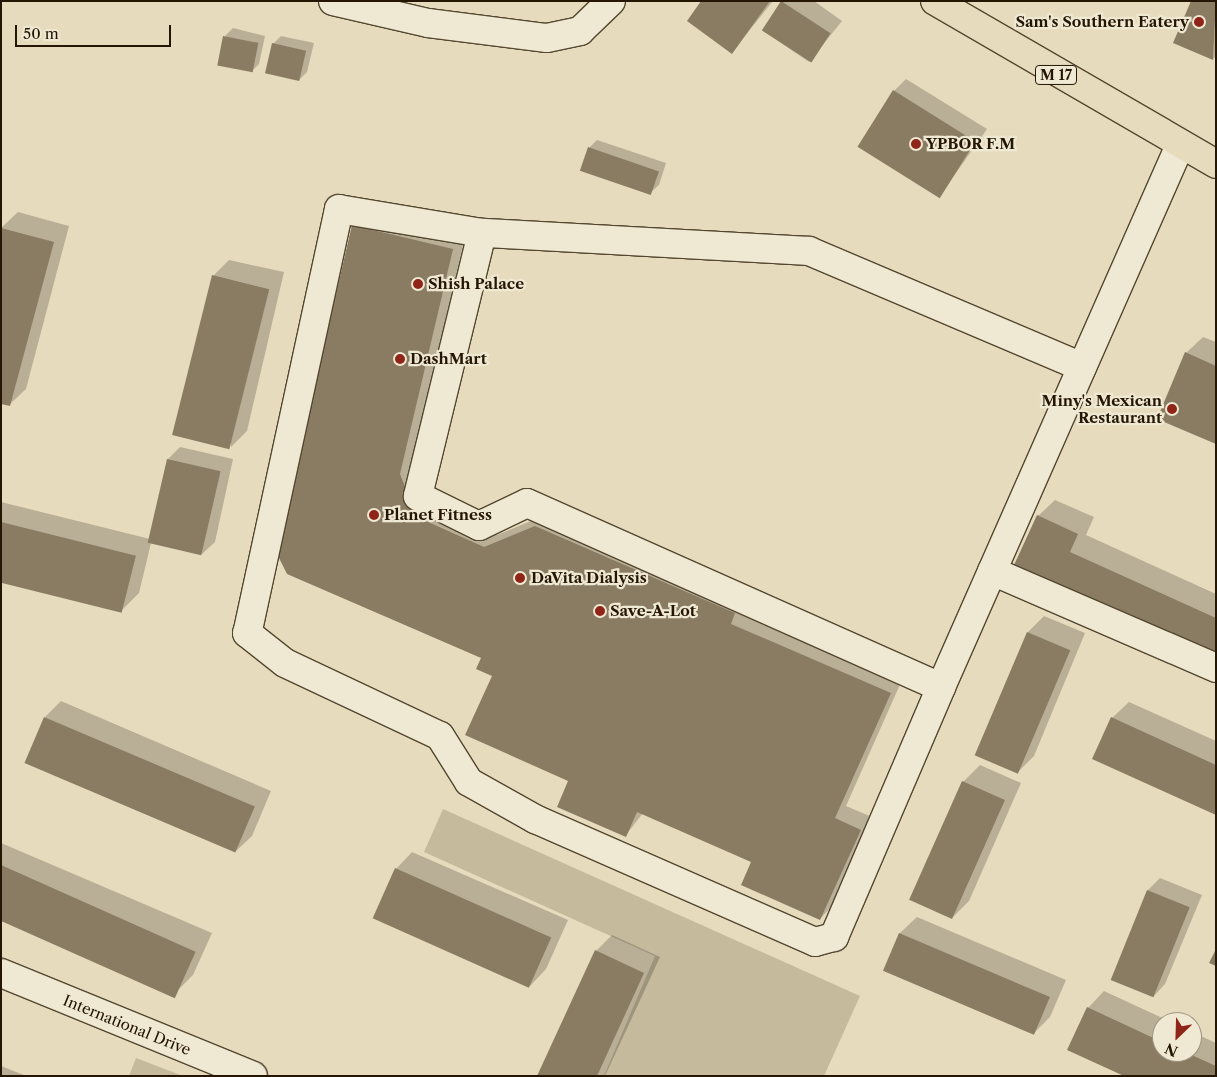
<!DOCTYPE html>
<html>
<head>
<meta charset="utf-8">
<style>
  body { margin:0 }
  #map { position:relative; width:1217px; height:1077px; overflow:hidden; background:#e6dbbc; font-family:"Libre Caslon Text",serif }
  div>[style] { position:absolute }
  [style*='--x'] { left:calc(var(--x)*1px); top:calc(var(--y)*1px); width:calc(var(--w)*1px); rotate:calc(var(--a)*1deg) }
  .green>* { inset:0; background:#c5ba9c }
  .shadow>* { inset:0; background:#0003 }
  .building>* { inset:0; background:#897c63; transform-origin:0 0 }
  .roads { filter:drop-shadow(1px 0 #544730) drop-shadow(-1px 0 #544730) drop-shadow(0 1px #544730) drop-shadow(0 -1px #544730) }
  .minor>* { height:28px; margin:-14px; padding:0 14px; transform-origin:14px; border-radius:14px; background:#efe8d3 }
  .major>* { height:28px; margin:-14px; padding:0 14px; transform-origin:14px; border-radius:14px; background:#e6dbbc }
  .dots>* { width:14px; height:14px; translate:-50% -50%; box-sizing:border-box; border:2px solid #efe8d3; border-radius:50% }
  span { translate:-50% -50%; white-space:nowrap; text-align:center; line-height:1.15; -webkit-text-stroke:4.5px #efe8d3; paint-order:stroke }
  .shield-label span { padding:1px 4px; background:#efe8d3; border:1px solid; border-radius:4px; -webkit-text-stroke-width:0 }
  .shield-label { font-size:14px; color:#241602; font-weight:700 }
  .poi-label { font-size:15px; color:#241602; font-weight:700 }
  .right { translate:-100% -50%; text-align:right }
  .left { translate:0 -50%; text-align:left }
  .street-label { font-size:15px; color:#241602 }
  .frame { position:absolute; inset:0; border:2px solid #241602; pointer-events:none }
  .north { position:absolute; left:1152px; top:1012px; width:50px; height:50px; box-sizing:border-box; background:#efe8d3; border:1px solid #9e947f; border-radius:50%; rotate:204deg; font-size:14px; font-weight:700; line-height:20px; text-align:center; color:#241602 }
  .north::after { content:''; display:block; margin:auto; width:18px; height:22px; background:#8f2418; clip-path:polygon(50% 0,100% 100%,50% 72%,0 100%) }
  .scale { position:absolute; left:15px; top:25px; width:156px; height:22px; box-sizing:border-box; border:2px solid #241602; border-top:0; padding-left:6px; font-size:15px; line-height:18px; white-space:nowrap; color:#241602; -webkit-text-stroke:4px #efe8d3; paint-order:stroke }
</style>
</head>
<body>
<div id="map">
  <div class="green">
    <div style="clip-path:polygon(443px 809px,860px 996px,824px 1076px,604px 1076px,655px 956px,424px 852px)"></div>
    <div style="clip-path:polygon(136px 1058px,183px 1076px,129px 1076px)"></div>
  </div>
  <div class="shadow">
    <div style="clip-path:polygon(703px 1px,773px 1px,732px 52px)"></div>
    <div style="clip-path:polygon(782px 1px,814px 1px,842px 21px,809px 62px,762px 30px)"></div>
    <div style="clip-path:polygon(1216px 1px,1216px 56px,1213px 59px)"></div>
    <div style="clip-path:polygon(233px 28px,265px 36px,259px 64px,251px 72px,225px 36px)"></div>
    <div style="clip-path:polygon(281px 36px,314px 43px,307px 72px,299px 80px,273px 44px)"></div>
    <div style="clip-path:polygon(906px 79px,987px 129px,939px 197px,894px 91px)"></div>
    <div style="clip-path:polygon(597px 140px,666px 163px,659px 185px,650px 193px,589px 148px)"></div>
    <div style="clip-path:polygon(18px 212px,69px 226px,26px 389px,9px 405px,1px 228px)"></div>
    <div style="clip-path:polygon(365px 213px,465px 237px,412px 461px,429px 505px,497px 535px,548px 514px,902px 680px,846px 806px,872px 817px,832px 906px,820px 919px,753px 862px,643px 813px,626px 835px,570px 781px,483px 658px,288px 573px,353px 225px)"></div>
    <div style="clip-path:polygon(229px 260px,284px 272px,247px 431px,231px 447px,213px 276px)"></div>
    <div style="clip-path:polygon(1203px 337px,1216px 342px,1216px 443px,1186px 353px)"></div>
    <div style="clip-path:polygon(180px 447px,233px 459px,215px 542px,202px 554px,151px 543px,139px 593px,122px 610px,1px 580px,1px 502px,150px 539px,168px 459px)"></div>
    <div style="clip-path:polygon(1055px 500px,1094px 517px,1086px 535px,1216px 594px,1216px 655px,1016px 565px,1038px 516px)"></div>
    <div style="clip-path:polygon(1044px 616px,1085px 633px,1034px 756px,1018px 772px,1028px 632px)"></div>
    <div style="clip-path:polygon(61px 701px,271px 791px,252px 836px,235px 852px,45px 717px)"></div>
    <div style="clip-path:polygon(1129px 702px,1216px 741px,1216px 814px,1112px 718px)"></div>
    <div style="clip-path:polygon(980px 765px,1021px 783px,969px 901px,953px 917px,963px 782px)"></div>
    <div style="clip-path:polygon(1px 843px,212px 933px,193px 975px,177px 991px,1px 914px)"></div>
    <div style="clip-path:polygon(412px 852px,568px 920px,546px 969px,530px 986px,396px 869px)"></div>
    <div style="clip-path:polygon(1160px 878px,1202px 895px,1165px 984px,1153px 997px,1148px 890px)"></div>
    <div style="clip-path:polygon(917px 917px,1066px 980px,1050px 1017px,1034px 1033px,885px 970px,900px 933px)"></div>
    <div style="clip-path:polygon(612px 935px,660px 957px,605px 1076px,539px 1076px,596px 951px)"></div>
    <div style="clip-path:polygon(1104px 991px,1171px 1022px,1162px 1022px,1162px 1052px,1192px 1052px,1192px 1032px,1216px 1043px,1216px 1076px,1127px 1076px,1088px 1008px)"></div>
    <div style="clip-path:polygon(1px 1066px,24px 1075px,24px 1076px,1px 1076px)"></div>
  </div>
  <div class="building">
    <div style="clip-path:polygon(701px 1px,770px 1px,732px 54px,687px 21px)"></div>
    <div style="left:781px;top:1px;width:59px;height:35px;rotate:33deg"></div>
    <div style="clip-path:polygon(1191px 1px,1216px 1px,1213px 60px,1173px 43px)"></div>
    <div style="left:223px;top:36px;width:36px;height:30px;rotate:11deg"></div>
    <div style="left:272px;top:43px;width:35px;height:31px;rotate:13deg"></div>
    <div style="left:893px;top:90px;width:97px;height:67px;rotate:32deg"></div>
    <div style="left:588px;top:147px;width:75px;height:25px;rotate:19deg"></div>
    <div style="clip-path:polygon(352px 225px,453px 249px,400px 474px,417px 517px,484px 547px,535px 526px,735px 613px,731px 624px,891px 693px,835px 818px,861px 830px,820px 920px,741px 885px,751px 862px,637px 812px,626px 837px,557px 807px,568px 781px,465px 735px,492px 676px,476px 669px,481px 658px,287px 574px,276px 552px)"></div>
    <div style="clip-path:polygon(1px 228px,54px 242px,10px 406px,1px 404px)"></div>
    <div style="left:212px;top:275px;width:59px;height:165px;rotate:14deg"></div>
    <div style="clip-path:polygon(1185px 352px,1216px 366px,1216px 444px,1157px 419px)"></div>
    <div style="left:167px;top:459px;width:55px;height:86px;rotate:13deg"></div>
    <div style="clip-path:polygon(1037px 515px,1078px 534px,1070px 552px,1216px 618px,1216px 656px,1014px 565px)"></div>
    <div style="left:1px;top:522px;width:139px;height:59px;rotate:14deg"></div>
    <div style="left:1027px;top:632px;width:47px;height:134px;rotate:23deg"></div>
    <div style="left:44px;top:717px;width:229px;height:50px;rotate:23deg"></div>
    <div style="clip-path:polygon(1111px 717px,1216px 765px,1216px 815px,1092px 759px)"></div>
    <div style="left:962px;top:781px;width:47px;height:130px;rotate:24deg"></div>
    <div style="left:1px;top:865px;width:213px;height:51px;rotate:24deg"></div>
    <div style="left:395px;top:868px;width:171px;height:55px;rotate:24deg"></div>
    <div style="left:1147px;top:890px;width:46px;height:97px;rotate:22deg"></div>
    <div style="left:899px;top:933px;width:164px;height:41px;rotate:23deg"></div>
    <div style="clip-path:polygon(1216px 949px,1216px 966px,1209px 963px)"></div>
    <div style="clip-path:polygon(595px 950px,644px 973px,597px 1076px,537px 1076px)"></div>
    <div style="clip-path:polygon(1087px 1007px,1162px 1042px,1162px 1052px,1185px 1052px,1216px 1066px,1216px 1076px,1124px 1076px,1067px 1050px)"></div>
  </div>
  <div class="roads">
    <div class="minor">
      <div style="--x:333;--y:1;--w:98;--a:13"></div>
      <div style="--x:428;--y:23;--w:120;--a:7.2"></div>
      <div style="--x:547;--y:38;--w:34;--a:-12"></div>
      <div style="--x:580;--y:31;--w:43;--a:-44.1"></div>
      <div style="--x:482;--y:233;--w:145;--a:-170.5"></div>
      <div style="--x:339;--y:209;--w:434;--a:102.2"></div>
      <div style="--x:247;--y:633;--w:48;--a:38.3"></div>
      <div style="--x:285;--y:663;--w:171;--a:25.2"></div>
      <div style="--x:440;--y:736;--w:54;--a:57.8"></div>
      <div style="--x:469;--y:782;--w:76;--a:29.3"></div>
      <div style="--x:535;--y:819;--w:306;--a:23.7"></div>
      <div style="--x:815;--y:942;--w:20;--a:-15"></div>
      <div style="--x:834;--y:937;--w:272;--a:-66.8"></div>
      <div style="--x:1082;--y:367;--w:297;--a:-157"></div>
      <div style="--x:809;--y:251;--w:327;--a:-176.8"></div>
      <div style="--x:482;--y:233;--w:271;--a:103.7"></div>
      <div style="--x:418;--y:496;--w:68;--a:26.2"></div>
      <div style="--x:479;--y:526;--w:53;--a:-25.6"></div>
      <div style="--x:527;--y:503;--w:453;--a:24"></div>
      <div style="--x:941;--y:687;--w:592;--a:-66.2"></div>
      <div style="--x:992;--y:571;--w:244;--a:23.4"></div>
      <div style="--x:1;--y:973;--w:272;--a:22.2"></div>
    </div>
    <div class="major">
      <div style="--x:935;--y:1;--w:325;--a:30.1"></div>
    </div>
  </div>
  <div class="dots">
    <div style="left:1199px;top:22px;background:#8f2418"></div>
    <div style="left:916px;top:144px;background:#8f2418"></div>
    <div style="left:418px;top:284px;background:#8f2418"></div>
    <div style="left:400px;top:359px;background:#8f2418"></div>
    <div style="left:1172px;top:409px;background:#8f2418"></div>
    <div style="left:374px;top:515px;background:#8f2418"></div>
    <div style="left:520px;top:578px;background:#8f2418"></div>
    <div style="left:600px;top:611px;background:#8f2418"></div>
  </div>
  <div class="shield-label">
    <span style="left:1056px;top:75px">M 17</span>
  </div>
  <div class="poi-label">
    <span class="right" style="left:1189px;top:22px">Sam's Southern Eatery</span>
    <span class="left" style="left:926px;top:144px">YPBOR F.M</span>
    <span class="left" style="left:428px;top:284px">Shish Palace</span>
    <span class="left" style="left:410px;top:359px">DashMart</span>
    <span class="right" style="left:1162px;top:409px">Miny's Mexican<br>Restaurant</span>
    <span class="left" style="left:384px;top:515px">Planet Fitness</span>
    <span class="left" style="left:531px;top:578px">DaVita Dialysis</span>
    <span class="left" style="left:610px;top:611px">Save-A-Lot</span>
  </div>
  <div class="street-label">
    <span style="left:127px;top:1025px;rotate:22deg">International Drive</span>
  </div>
  <div class="frame"></div>
  <div class="north">N</div>
  <div class="scale">50 m</div>
</div>
</body>
</html>
